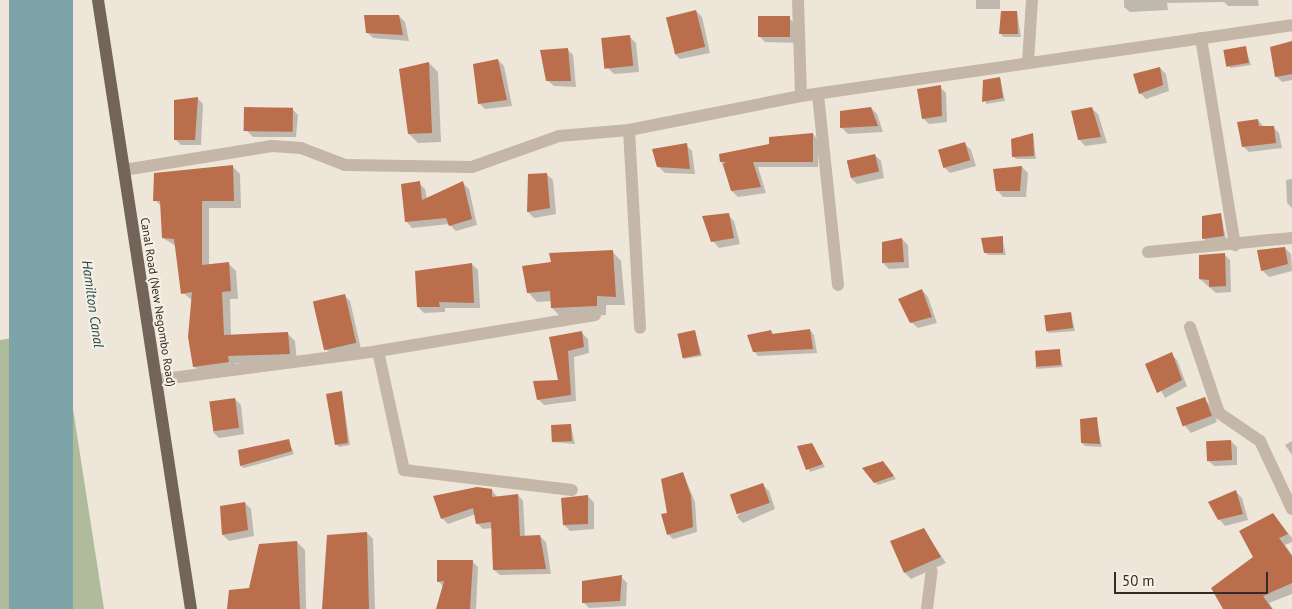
<!DOCTYPE html>
<html>
<head>
<meta charset="utf-8">
<style>
  body { margin:0 }
  #map { position:relative; width:1292px; height:609px; overflow:hidden; background:#efe6da; font-family:"PT Sans",sans-serif }
  div>[style] { position:absolute }
  [style*='--x'] { left:calc(var(--x)*1px); top:calc(var(--y)*1px); width:calc(var(--w)*1px); rotate:calc(var(--a)*1deg) }
  .green>* { inset:0; background:#afbc9b }
  .water>* { inset:0; background:#7ca4a9; transform-origin:0 0 }
  .shadow>* { inset:0; background:#0003; transform-origin:0 0 }
  .building>* { inset:0; background:#ba6e4c; transform-origin:0 0 }
  .minor>* { height:12px; margin:-6px; padding:0 6px; transform-origin:6px; border-radius:6px; background:#c5b7a7 }
  .major>* { height:12px; margin:-6px; padding:0 6px; transform-origin:6px; border-radius:6px; background:#736459 }
  span { translate:-50% -50%; white-space:nowrap; text-align:center; line-height:1.15; -webkit-text-stroke:4px #f7f0e5; paint-order:stroke }
  .street-label { font-size:12px; color:#322b27 }
  .water-label { font-size:14px; color:#214950; font-style:italic }
  .scale { position:absolute; left:1114px; top:572px; width:154px; height:22px; box-sizing:border-box; border:2px solid #322b27; border-top:0; padding-left:6px; font-size:15px; line-height:18px; white-space:nowrap; color:#322b27; -webkit-text-stroke:4px #f7f0e5; paint-order:stroke }
</style>
</head>
<body>
<div id="map">
  <div class="green">
    <div style="clip-path:polygon(61px 331px,104px 609px,0 609px,0 340px)"></div>
  </div>
  <div class="water">
    <div style="left:9px;top:0;width:64px;height:617px"></div>
  </div>
  <div class="shadow">
    <div style="left:976px;top:0;width:24px;height:9px"></div>
    <div style="clip-path:polygon(1124px 0,1258px 0,1259px 6px,1228px 6px,1224px 2px,1167px 3px,1168px 10px,1130px 12px,1124px 7px)"></div>
    <div style="clip-path:polygon(696px 11px,702px 17px,710px 53px,680px 59px,674px 53px)"></div>
    <div style="clip-path:polygon(1017px 12px,1021px 37px,1003px 37px,1001px 34px,1003px 13px)"></div>
    <div style="clip-path:polygon(399px 16px,405px 22px,409px 41px,373px 38px,367px 32px)"></div>
    <div style="clip-path:polygon(789px 18px,795px 24px,797px 43px,765px 42px,759px 36px)"></div>
    <div style="clip-path:polygon(629px 36px,636px 43px,639px 72px,614px 74px,608px 68px)"></div>
    <div style="clip-path:polygon(1292px 42px,1292px 80px,1282px 82px,1276px 76px)"></div>
    <div style="clip-path:polygon(1245px 47px,1251px 65px,1231px 68px,1228px 65px)"></div>
    <div style="clip-path:polygon(567px 49px,573px 55px,576px 87px,554px 86px,547px 80px)"></div>
    <div style="clip-path:polygon(498px 60px,504px 66px,512px 106px,485px 109px,479px 103px)"></div>
    <div style="clip-path:polygon(429px 63px,438px 72px,441px 142px,418px 143px,409px 134px)"></div>
    <div style="clip-path:polygon(1160px 68px,1166px 74px,1169px 91px,1146px 99px,1140px 93px)"></div>
    <div style="clip-path:polygon(1000px 78px,1005px 101px,986px 104px,984px 81px)"></div>
    <div style="clip-path:polygon(940px 87px,946px 93px,947px 122px,929px 124px,923px 118px)"></div>
    <div style="clip-path:polygon(197px 98px,203px 104px,201px 145px,181px 145px,175px 139px)"></div>
    <div style="clip-path:polygon(871px 108px,877px 114px,883px 132px,848px 134px,842px 128px)"></div>
    <div style="clip-path:polygon(1091px 108px,1098px 114px,1107px 143px,1085px 146px,1079px 139px)"></div>
    <div style="clip-path:polygon(292px 109px,298px 115px,296px 137px,253px 137px,247px 131px)"></div>
    <div style="clip-path:polygon(1258px 120px,1264px 127px,1273px 127px,1279px 133px,1282px 148px,1249px 152px,1243px 146px)"></div>
    <div style="clip-path:polygon(813px 134px,819px 141px,818px 167px,758px 167px,766px 193px,738px 197px,732px 191px,721px 161px)"></div>
    <div style="clip-path:polygon(1033px 134px,1036px 159px,1016px 159px,1013px 156px)"></div>
    <div style="clip-path:polygon(965px 144px,971px 150px,976px 166px,950px 173px,944px 167px)"></div>
    <div style="clip-path:polygon(686px 145px,692px 151px,695px 174px,665px 173px,659px 167px)"></div>
    <div style="clip-path:polygon(875px 155px,881px 161px,884px 178px,857px 184px,851px 178px)"></div>
    <div style="clip-path:polygon(232px 166px,240px 174px,241px 208px,209px 208px,209px 265px,228px 263px,236px 271px,238px 299px,230px 299px,231px 336px,287px 333px,295px 341px,297px 362px,235px 363px,236px 370px,202px 374px,194px 366px,192px 300px,183px 293px,176px 246px,163px 238px,162px 207px,155px 200px)"></div>
    <div style="clip-path:polygon(1022px 167px,1028px 173px,1026px 197px,1003px 197px,997px 190px,994px 170px)"></div>
    <div style="clip-path:polygon(546px 174px,553px 180px,556px 214px,534px 218px,528px 212px,529px 175px)"></div>
    <div style="clip-path:polygon(1292px 179px,1292px 208px,1287px 203px,1286px 180px)"></div>
    <div style="clip-path:polygon(419px 183px,425px 189px,427px 199px,463px 183px,469px 189px,477px 225px,456px 231px,449px 224px,412px 228px,406px 221px)"></div>
    <div style="clip-path:polygon(1221px 214px,1226px 239px,1206px 241px,1203px 238px)"></div>
    <div style="clip-path:polygon(728px 215px,734px 221px,740px 244px,719px 248px,713px 241px)"></div>
    <div style="clip-path:polygon(1002px 237px,1006px 255px,988px 255px,985px 252px)"></div>
    <div style="clip-path:polygon(902px 239px,908px 245px,909px 268px,889px 269px,883px 263px)"></div>
    <div style="clip-path:polygon(1285px 248px,1291px 254px,1292px 271px,1269px 277px,1263px 271px,1259px 251px)"></div>
    <div style="clip-path:polygon(612px 251px,621px 261px,625px 305px,606px 305px,606px 315px,561px 317px,552px 308px,551px 301px,537px 302px,528px 292px)"></div>
    <div style="clip-path:polygon(1224px 254px,1230px 260px,1231px 292px,1216px 293px,1200px 279px)"></div>
    <div style="clip-path:polygon(472px 264px,478px 270px,480px 308px,445px 308px,445px 312px,424px 313px,418px 307px)"></div>
    <div style="clip-path:polygon(922px 290px,928px 297px,937px 323px,918px 328px,911px 322px)"></div>
    <div style="clip-path:polygon(344px 295px,350px 301px,361px 349px,331px 354px,325px 348px)"></div>
    <div style="clip-path:polygon(1071px 313px,1075px 331px,1049px 333px,1046px 330px)"></div>
    <div style="clip-path:polygon(810px 330px,814px 335px,817px 353px,758px 356px,754px 351px,771px 331px,774px 335px)"></div>
    <div style="clip-path:polygon(695px 331px,702px 356px,684px 359px,682px 356px)"></div>
    <div style="clip-path:polygon(582px 333px,588px 339px,589px 353px,574px 357px,576px 401px,544px 405px,538px 399px,560px 381px,551px 338px)"></div>
    <div style="clip-path:polygon(1059px 350px,1063px 367px,1037px 369px,1035px 366px)"></div>
    <div style="clip-path:polygon(1171px 354px,1177px 360px,1187px 386px,1165px 398px,1147px 365px)"></div>
    <div style="clip-path:polygon(342px 393px,350px 445px,339px 447px,337px 444px)"></div>
    <div style="clip-path:polygon(235px 399px,241px 405px,244px 434px,219px 438px,213px 432px)"></div>
    <div style="clip-path:polygon(1204px 399px,1210px 405px,1217px 422px,1191px 433px,1185px 426px)"></div>
    <div style="clip-path:polygon(1096px 419px,1102px 447px,1085px 446px,1082px 443px)"></div>
    <div style="clip-path:polygon(571px 426px,575px 444px,552px 442px)"></div>
    <div style="clip-path:polygon(288px 440px,294px 454px,244px 468px,241px 466px,239px 451px)"></div>
    <div style="clip-path:polygon(1231px 441px,1237px 447px,1237px 465px,1214px 466px,1208px 460px)"></div>
    <div style="clip-path:polygon(1292px 441px,1292px 455px,1285px 445px)"></div>
    <div style="clip-path:polygon(811px 444px,825px 467px,810px 472px,798px 447px)"></div>
    <div style="clip-path:polygon(886px 465px,896px 479px,878px 485px,875px 482px)"></div>
    <div style="clip-path:polygon(683px 473px,695px 502px,697px 532px,673px 539px,668px 534px,668px 514px)"></div>
    <div style="clip-path:polygon(763px 485px,769px 491px,775px 509px,743px 523px,737px 517px)"></div>
    <div style="clip-path:polygon(492px 490px,497px 497px,518px 495px,523px 501px,525px 537px,540px 536px,546px 542px,551px 574px,500px 575px,494px 570px,492px 528px,483px 529px,477px 523px,476px 514px,448px 524px,442px 518px)"></div>
    <div style="clip-path:polygon(1236px 492px,1242px 498px,1248px 520px,1225px 526px,1219px 519px)"></div>
    <div style="clip-path:polygon(588px 496px,594px 503px,594px 529px,570px 531px,564px 525px)"></div>
    <div style="clip-path:polygon(245px 503px,251px 509px,254px 536px,229px 541px,223px 535px)"></div>
    <div style="clip-path:polygon(1273px 514px,1292px 538px,1292px 542px,1285px 545px,1292px 555px,1292px 594px,1269px 603px,1273px 609px,1225px 609px,1254px 557px)"></div>
    <div style="clip-path:polygon(923px 529px,946px 563px,911px 579px,905px 573px)"></div>
    <div style="clip-path:polygon(367px 533px,373px 539px,375px 609px,323px 609px)"></div>
    <div style="clip-path:polygon(297px 542px,305px 550px,306px 609px,229px 609px)"></div>
    <div style="clip-path:polygon(472px 561px,478px 567px,476px 609px,438px 609px,444px 587px,438px 581px)"></div>
    <div style="clip-path:polygon(621px 577px,627px 583px,626px 606px,589px 608px,583px 602px)"></div>
  </div>
  <div class="building">
    <div style="left:696px;top:10px;width:38px;height:31px;rotate:76deg"></div>
    <div style="clip-path:polygon(1001px 11px,1017px 11px,1018px 34px,999px 34px)"></div>
    <div style="clip-path:polygon(364px 15px,399px 15px,403px 35px,366px 33px)"></div>
    <div style="left:758px;top:16px;width:32px;height:21px"></div>
    <div style="left:630px;top:35px;width:31px;height:29px;rotate:84deg"></div>
    <div style="clip-path:polygon(1292px 41px,1292px 74px,1275px 77px,1270px 47px)"></div>
    <div style="left:1246px;top:46px;width:17px;height:23px;rotate:80deg"></div>
    <div style="clip-path:polygon(568px 48px,571px 81px,546px 81px,540px 50px)"></div>
    <div style="clip-path:polygon(498px 59px,507px 100px,478px 104px,473px 64px)"></div>
    <div style="clip-path:polygon(429px 62px,432px 133px,408px 134px,399px 69px)"></div>
    <div style="clip-path:polygon(1160px 67px,1163px 85px,1139px 94px,1133px 74px)"></div>
    <div style="clip-path:polygon(1000px 77px,1003px 98px,982px 102px,983px 80px)"></div>
    <div style="clip-path:polygon(941px 85px,942px 116px,922px 119px,917px 89px)"></div>
    <div style="clip-path:polygon(198px 97px,195px 140px,174px 140px,174px 100px)"></div>
    <div style="left:244px;top:107px;width:49px;height:24px;rotate:1deg"></div>
    <div style="clip-path:polygon(871px 107px,878px 126px,840px 128px,840px 111px)"></div>
    <div style="clip-path:polygon(1092px 107px,1101px 137px,1078px 140px,1071px 111px)"></div>
    <div style="clip-path:polygon(1258px 119px,1259px 126px,1274px 126px,1276px 143px,1242px 147px,1237px 122px)"></div>
    <div style="clip-path:polygon(813px 133px,813px 162px,753px 162px,761px 187px,731px 191px,723px 164px,726px 162px,720px 162px,719px 154px,769px 144px,769px 137px)"></div>
    <div style="clip-path:polygon(1033px 133px,1034px 156px,1012px 157px,1011px 139px)"></div>
    <div style="left:965px;top:142px;width:19px;height:28px;rotate:74deg"></div>
    <div style="clip-path:polygon(687px 143px,690px 169px,657px 167px,652px 149px)"></div>
    <div style="left:875px;top:154px;width:18px;height:29px;rotate:77deg"></div>
    <div style="clip-path:polygon(233px 165px,234px 201px,202px 201px,202px 265px,229px 262px,231px 291px,222px 292px,224px 335px,288px 332px,290px 354px,228px 356px,229px 362px,193px 367px,188px 337px,192px 292px,181px 294px,174px 239px,162px 238px,160px 201px,153px 201px,154px 173px)"></div>
    <div style="clip-path:polygon(1022px 166px,1020px 191px,996px 191px,993px 169px)"></div>
    <div style="clip-path:polygon(547px 173px,550px 208px,527px 212px,528px 174px)"></div>
    <div style="clip-path:polygon(420px 181px,422px 200px,463px 181px,472px 219px,449px 226px,446px 218px,405px 222px,401px 184px)"></div>
    <div style="clip-path:polygon(729px 213px,734px 238px,711px 242px,702px 216px)"></div>
    <div style="clip-path:polygon(1221px 213px,1224px 236px,1202px 239px,1202px 216px)"></div>
    <div style="clip-path:polygon(1003px 236px,1003px 253px,984px 253px,981px 238px)"></div>
    <div style="clip-path:polygon(902px 238px,904px 262px,882px 263px,882px 242px)"></div>
    <div style="clip-path:polygon(1285px 247px,1288px 264px,1261px 271px,1257px 250px)"></div>
    <div style="clip-path:polygon(613px 250px,616px 297px,597px 296px,597px 306px,551px 308px,550px 291px,527px 293px,522px 266px,551px 262px,549px 253px)"></div>
    <div style="clip-path:polygon(1225px 253px,1226px 286px,1209px 287px,1209px 280px,1199px 279px,1199px 255px)"></div>
    <div style="clip-path:polygon(472px 263px,474px 303px,439px 302px,440px 307px,417px 307px,415px 271px)"></div>
    <div style="clip-path:polygon(922px 289px,932px 317px,910px 323px,898px 299px)"></div>
    <div style="left:345px;top:294px;width:50px;height:33px;rotate:77deg"></div>
    <div style="left:1071px;top:312px;width:16px;height:27px;rotate:83deg"></div>
    <div style="clip-path:polygon(810px 329px,813px 349px,753px 352px,747px 335px,771px 330px,772px 334px)"></div>
    <div style="left:695px;top:330px;width:25px;height:18px;rotate:78deg"></div>
    <div style="clip-path:polygon(582px 331px,584px 347px,568px 351px,571px 395px,537px 400px,533px 381px,558px 380px,549px 337px)"></div>
    <div style="left:1060px;top:349px;width:16px;height:25px;rotate:86deg"></div>
    <div style="clip-path:polygon(1172px 352px,1182px 380px,1157px 393px,1145px 364px)"></div>
    <div style="clip-path:polygon(342px 391px,348px 443px,335px 445px,326px 394px)"></div>
    <div style="left:1205px;top:397px;width:20px;height:31px;rotate:70deg"></div>
    <div style="left:235px;top:398px;width:30px;height:26px;rotate:82deg"></div>
    <div style="clip-path:polygon(1097px 417px,1100px 444px,1081px 443px,1080px 419px)"></div>
    <div style="left:571px;top:424px;width:17px;height:20px;rotate:87deg"></div>
    <div style="clip-path:polygon(289px 439px,292px 451px,240px 466px,238px 450px)"></div>
    <div style="left:1231px;top:440px;width:20px;height:25px;rotate:87deg"></div>
    <div style="clip-path:polygon(812px 443px,823px 464px,806px 470px,797px 446px)"></div>
    <div style="clip-path:polygon(883px 461px,894px 476px,874px 483px,862px 468px)"></div>
    <div style="clip-path:polygon(683px 472px,691px 496px,693px 527px,667px 535px,661px 514px,667px 513px,661px 479px)"></div>
    <div style="left:763px;top:483px;width:21px;height:35px;rotate:71deg"></div>
    <div style="clip-path:polygon(477px 487px,492px 489px,492px 497px,518px 494px,520px 536px,540px 535px,546px 569px,493px 570px,491px 522px,476px 524px,473px 508px,441px 519px,433px 496px)"></div>
    <div style="clip-path:polygon(1236px 490px,1243px 514px,1218px 520px,1208px 502px)"></div>
    <div style="clip-path:polygon(588px 495px,588px 524px,563px 525px,561px 498px)"></div>
    <div style="clip-path:polygon(245px 502px,248px 530px,222px 535px,220px 506px)"></div>
    <div style="clip-path:polygon(1273px 513px,1288px 534px,1279px 538px,1292px 556px,1292px 583px,1263px 596px,1272px 609px,1223px 609px,1211px 588px,1253px 557px,1239px 531px)"></div>
    <div style="clip-path:polygon(924px 528px,941px 557px,904px 573px,890px 541px)"></div>
    <div style="clip-path:polygon(367px 532px,369px 609px,322px 609px,327px 535px)"></div>
    <div style="clip-path:polygon(297px 541px,300px 609px,227px 609px,229px 590px,249px 588px,259px 544px)"></div>
    <div style="clip-path:polygon(437px 560px,473px 560px,470px 609px,436px 609px,444px 581px,437px 582px)"></div>
    <div style="clip-path:polygon(622px 575px,620px 601px,582px 603px,582px 581px)"></div>
  </div>
  <div class="minor">
    <div style="--x:798;--y:0;--w:96;--a:88.2"></div>
    <div style="--x:1201;--y:38;--w:210;--a:80.7"></div>
    <div style="--x:1028;--y:62;--w:62;--a:-86.3"></div>
    <div style="--x:818;--y:95;--w:191;--a:84"></div>
    <div style="--x:629;--y:130;--w:198;--a:86.8"></div>
    <div style="--x:124;--y:170;--w:150;--a:-9.2"></div>
    <div style="--x:272;--y:146;--w:29;--a:4"></div>
    <div style="--x:301;--y:148;--w:47;--a:21.1"></div>
    <div style="--x:345;--y:165;--w:127;--a:0.9"></div>
    <div style="--x:472;--y:167;--w:92;--a:-19.6"></div>
    <div style="--x:559;--y:136;--w:70;--a:-4.9"></div>
    <div style="--x:629;--y:130;--w:175;--a:-11.2"></div>
    <div style="--x:801;--y:96;--w:496;--a:-8.2"></div>
    <div style="--x:1148;--y:252;--w:145;--a:-5.6"></div>
    <div style="--x:1190;--y:327;--w:91;--a:71.4"></div>
    <div style="--x:1219;--y:413;--w:50;--a:34.3"></div>
    <div style="--x:1260;--y:441;--w:75;--a:64.8"></div>
    <div style="--x:378;--y:351;--w:122;--a:77.7"></div>
    <div style="--x:404;--y:470;--w:169;--a:6.8"></div>
    <div style="--x:156;--y:380;--w:224;--a:-7.4"></div>
    <div style="--x:378;--y:351;--w:220;--a:-9.4"></div>
    <div style="--x:927;--y:609;--w:38;--a:-83"></div>
  </div>
  <div class="major">
    <div style="--x:98;--y:0;--w:616;--a:81.32"></div>
  </div>
  <div class="street-label">
    <span style="left:158px;top:302px;rotate:81deg">Canal Road (New Negombo Road)</span>
  </div>
  <div class="water-label">
    <span style="left:93px;top:304px;rotate:82deg">Hamilton Canal</span>
  </div>
  <div class="scale">50 m</div>
</div>
</body>
</html>
